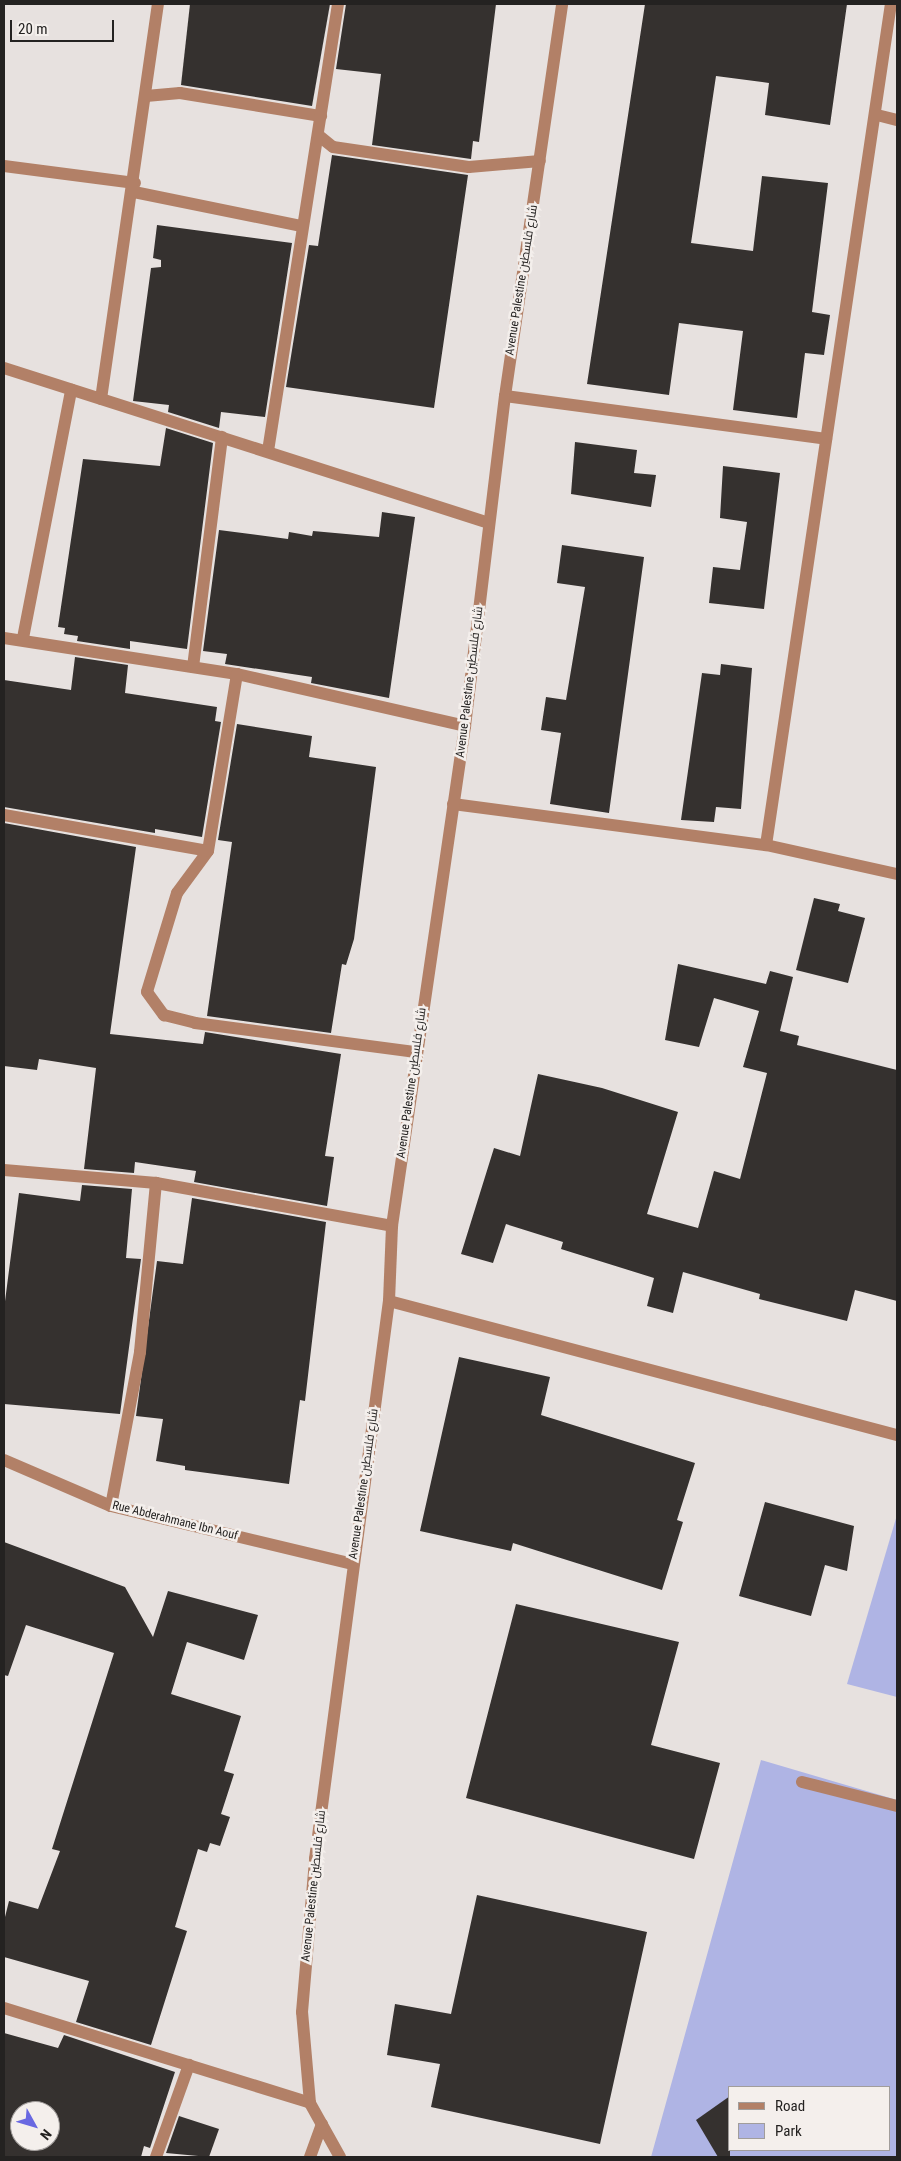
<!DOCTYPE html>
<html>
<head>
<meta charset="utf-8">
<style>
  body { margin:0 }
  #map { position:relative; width:901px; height:2161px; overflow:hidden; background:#e7e1df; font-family:"Roboto Condensed",Cairo,sans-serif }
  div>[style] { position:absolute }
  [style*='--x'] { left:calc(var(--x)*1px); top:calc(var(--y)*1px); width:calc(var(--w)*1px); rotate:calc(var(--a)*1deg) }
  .green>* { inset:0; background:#afb4e4 }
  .building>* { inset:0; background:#35312f }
  .minor>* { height:12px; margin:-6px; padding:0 6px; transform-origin:6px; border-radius:6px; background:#b28067 }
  span { translate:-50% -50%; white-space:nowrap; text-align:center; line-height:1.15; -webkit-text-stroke:5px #f4efec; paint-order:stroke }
  .street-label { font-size:12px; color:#242221 }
  .frame { position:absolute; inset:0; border:5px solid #242221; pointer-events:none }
  .legend { position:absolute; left:728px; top:2086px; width:162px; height:65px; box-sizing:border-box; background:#f4efec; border:1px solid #a19d9b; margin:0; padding:6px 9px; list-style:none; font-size:15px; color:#242221 }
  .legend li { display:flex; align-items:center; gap:10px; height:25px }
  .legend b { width:25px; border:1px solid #a19d9b }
  .north { position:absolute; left:10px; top:2101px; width:50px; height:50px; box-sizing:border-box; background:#f4efec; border:1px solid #a19d9b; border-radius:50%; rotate:129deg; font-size:14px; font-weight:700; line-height:20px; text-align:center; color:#242221 }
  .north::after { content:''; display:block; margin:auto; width:18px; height:22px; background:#6968e1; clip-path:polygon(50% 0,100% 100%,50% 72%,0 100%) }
  .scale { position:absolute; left:10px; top:20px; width:104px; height:22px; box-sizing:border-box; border:2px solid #242221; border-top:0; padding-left:6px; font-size:15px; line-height:18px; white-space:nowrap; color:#242221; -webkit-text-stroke:4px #f4efec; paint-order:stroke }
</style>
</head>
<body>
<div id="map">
  <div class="green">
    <div style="clip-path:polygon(897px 1515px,897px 1697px,847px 1684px)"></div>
    <div style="clip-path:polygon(evenodd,761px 1760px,897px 1800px,897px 2157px,651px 2157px,761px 1760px,730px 2087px,890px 2087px,890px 2150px,730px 2150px,730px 2087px)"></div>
  </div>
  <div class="building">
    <div style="clip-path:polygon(190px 4px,330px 4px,312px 106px,181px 85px)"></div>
    <div style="clip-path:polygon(346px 4px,496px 4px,479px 142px,473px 141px,471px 159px,372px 145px,381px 74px,336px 69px)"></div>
    <div style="clip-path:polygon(645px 4px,847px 4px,830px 125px,765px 115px,769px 83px,716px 76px,691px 243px,753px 251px,762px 176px,828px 183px,812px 312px,830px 315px,824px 355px,805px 353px,797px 418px,733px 410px,743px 331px,679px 323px,669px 395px,587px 384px)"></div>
    <div style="clip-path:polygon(332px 155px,468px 175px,434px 408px,286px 387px,309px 245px,318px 246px)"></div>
    <div style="clip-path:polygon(157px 225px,292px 243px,265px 417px,221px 412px,219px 428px,168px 412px,169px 405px,133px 401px,151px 268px,161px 267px,161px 260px,153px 258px)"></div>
    <div style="clip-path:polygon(166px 428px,213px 443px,187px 649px,130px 641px,130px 649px,77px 641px,78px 636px,64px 634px,65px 628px,58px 627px,83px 459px,160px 466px)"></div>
    <div style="clip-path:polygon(575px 442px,637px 450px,634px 473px,656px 475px,651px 507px,571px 494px)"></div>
    <div style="clip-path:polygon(723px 466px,780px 473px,764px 609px,709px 603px,713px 567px,740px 570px,747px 522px,720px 518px)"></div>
    <div style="clip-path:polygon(382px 512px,415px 517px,389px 698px,311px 683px,312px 677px,225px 664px,227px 654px,203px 651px,219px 530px,288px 539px,289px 532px,312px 536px,313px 531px,379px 537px)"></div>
    <div style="clip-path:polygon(562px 545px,644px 557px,609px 813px,550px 804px,561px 733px,541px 730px,546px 697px,566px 700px,585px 587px,557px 583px)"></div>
    <div style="clip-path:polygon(75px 657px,128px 665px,125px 693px,217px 707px,215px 721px,221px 722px,202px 837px,155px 829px,155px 833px,4px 807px,4px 680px,71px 690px)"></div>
    <div style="clip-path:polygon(721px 664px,752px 668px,741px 809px,716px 807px,714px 822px,681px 820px,702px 673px,720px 675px)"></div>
    <div style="clip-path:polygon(237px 724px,312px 736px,309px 757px,376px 767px,354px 939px,346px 965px,342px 964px,331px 1033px,207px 1016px,232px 842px,218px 840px)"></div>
    <div style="clip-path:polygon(4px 823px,136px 847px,110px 1034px,203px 1044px,205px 1032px,341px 1054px,325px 1156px,334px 1157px,327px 1206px,194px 1182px,196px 1171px,135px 1162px,134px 1173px,84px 1169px,96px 1068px,39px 1059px,37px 1070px,4px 1066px)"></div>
    <div style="clip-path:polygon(814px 898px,840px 904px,838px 911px,865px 918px,848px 983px,796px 970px)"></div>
    <div style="clip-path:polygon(678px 964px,766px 984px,770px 971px,793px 977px,780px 1031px,799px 1036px,797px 1045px,897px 1070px,897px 1301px,855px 1290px,847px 1321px,759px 1299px,760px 1294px,683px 1272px,673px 1313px,647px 1306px,654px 1278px,561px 1249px,563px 1242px,506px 1224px,493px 1263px,461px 1254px,494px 1148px,520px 1156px,538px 1074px,602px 1088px,678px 1112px,647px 1214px,698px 1228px,714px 1171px,740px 1179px,767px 1073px,743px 1067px,759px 1011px,714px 998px,699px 1047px,665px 1040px)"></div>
    <div style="clip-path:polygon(82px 1185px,132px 1189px,126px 1258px,141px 1259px,120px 1414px,4px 1404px,4px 1309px,19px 1193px,80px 1201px)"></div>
    <div style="clip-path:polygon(192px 1198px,326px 1222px,305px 1401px,300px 1400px,289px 1484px,185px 1470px,185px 1466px,156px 1461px,163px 1419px,136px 1416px,157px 1261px,183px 1264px)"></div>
    <div style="clip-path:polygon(459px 1357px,550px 1377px,541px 1415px,695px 1463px,677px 1520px,683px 1522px,662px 1590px,513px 1543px,511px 1551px,420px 1531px)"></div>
    <div style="clip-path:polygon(765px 1502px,854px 1526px,847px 1571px,825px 1565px,811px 1616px,739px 1596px)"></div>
    <div style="clip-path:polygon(4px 1542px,125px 1587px,153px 1637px,168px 1591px,258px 1615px,244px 1660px,187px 1642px,171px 1694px,241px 1716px,224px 1771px,234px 1774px,221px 1814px,230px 1817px,220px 1846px,210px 1843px,207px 1852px,198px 1849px,175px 1927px,187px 1931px,151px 2045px,76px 2022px,89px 1981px,4px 1957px,4px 1921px,9px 1901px,38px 1909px,60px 1851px,52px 1849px,114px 1653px,26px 1625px,8px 1676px,4px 1675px)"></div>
    <div style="clip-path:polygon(516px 1604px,679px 1642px,651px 1745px,720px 1763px,694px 1859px,466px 1798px)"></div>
    <div style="clip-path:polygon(477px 1895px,647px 1932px,600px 2144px,431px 2107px,440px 2064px,387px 2055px,395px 2004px,451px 2014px)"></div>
    <div style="clip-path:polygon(evenodd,4px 2033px,58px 2048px,64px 2035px,175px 2072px,150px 2148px,144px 2146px,141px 2157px,4px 2157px,4px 2033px,20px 2111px,50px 2111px,50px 2141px,20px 2141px,20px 2111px)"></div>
    <div style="clip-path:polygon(730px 2096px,730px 2157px,718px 2157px,696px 2120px)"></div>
    <div style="clip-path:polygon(179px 2116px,219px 2129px,209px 2157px,166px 2153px)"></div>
  </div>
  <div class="minor">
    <div style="--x:146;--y:96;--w:34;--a:-5"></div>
    <div style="--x:180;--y:93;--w:143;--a:9.3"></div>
    <div style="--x:877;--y:115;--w:21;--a:14"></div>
    <div style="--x:318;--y:135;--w:19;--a:39"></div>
    <div style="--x:333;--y:147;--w:137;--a:8.4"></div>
    <div style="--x:469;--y:167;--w:71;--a:-4.8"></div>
    <div style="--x:4;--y:166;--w:132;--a:7.4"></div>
    <div style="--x:134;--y:192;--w:170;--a:11.5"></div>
    <div style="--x:4;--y:368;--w:509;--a:17.72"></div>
    <div style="--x:505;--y:396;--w:324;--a:7.6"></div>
    <div style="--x:101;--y:399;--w:399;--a:-81.8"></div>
    <div style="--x:268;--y:451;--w:452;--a:-81.1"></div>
    <div style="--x:4;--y:638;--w:236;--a:8.8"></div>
    <div style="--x:237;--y:674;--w:234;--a:12.8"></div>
    <div style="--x:23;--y:638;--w:253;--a:-79"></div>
    <div style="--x:193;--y:667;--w:232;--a:-82.8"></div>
    <div style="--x:237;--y:674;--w:179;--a:99.3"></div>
    <div style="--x:208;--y:851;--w:52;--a:126.4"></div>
    <div style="--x:177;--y:893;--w:103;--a:106.9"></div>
    <div style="--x:147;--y:992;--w:29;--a:54"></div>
    <div style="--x:164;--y:1015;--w:32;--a:14"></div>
    <div style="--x:195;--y:1023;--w:223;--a:7.5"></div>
    <div style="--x:453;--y:804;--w:316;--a:7.5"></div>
    <div style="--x:766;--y:845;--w:134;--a:12.5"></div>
    <div style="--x:4;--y:815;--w:207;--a:10"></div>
    <div style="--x:766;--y:845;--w:850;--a:-81.55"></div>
    <div style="--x:4;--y:1170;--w:153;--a:4.9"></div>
    <div style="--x:156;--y:1183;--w:240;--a:10.3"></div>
    <div style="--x:389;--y:1301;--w:525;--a:14.78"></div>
    <div style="--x:4;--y:1460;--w:116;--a:23.3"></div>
    <div style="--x:111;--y:1506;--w:248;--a:13.5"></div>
    <div style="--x:111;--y:1506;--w:157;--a:-79.3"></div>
    <div style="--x:140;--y:1352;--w:170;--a:-84.6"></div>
    <div style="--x:802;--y:1782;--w:98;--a:14.2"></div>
    <div style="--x:4;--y:2008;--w:320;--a:17.2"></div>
    <div style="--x:156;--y:2157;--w:98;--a:-70.3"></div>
    <div style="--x:310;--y:2157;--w:35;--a:-70"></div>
    <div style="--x:340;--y:2157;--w:62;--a:-119.1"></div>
    <div style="--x:310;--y:2103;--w:91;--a:-95"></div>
    <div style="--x:302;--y:2012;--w:154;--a:-85.1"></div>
    <div style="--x:315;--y:1859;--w:563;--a:-82.45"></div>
    <div style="--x:389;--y:1301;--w:75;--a:-87.7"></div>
    <div style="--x:392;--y:1226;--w:505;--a:-81.69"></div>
    <div style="--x:465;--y:726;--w:332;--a:-83.1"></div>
    <div style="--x:505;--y:396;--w:396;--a:-81.7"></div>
  </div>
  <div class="street-label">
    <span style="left:522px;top:280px;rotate:-81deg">Avenue Palestine شارع فلسطين</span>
    <span style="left:470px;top:682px;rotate:-83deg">Avenue Palestine شارع فلسطين</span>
    <span style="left:412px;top:1083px;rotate:-82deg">Avenue Palestine شارع فلسطين</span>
    <span style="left:364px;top:1484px;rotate:-82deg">Avenue Palestine شارع فلسطين</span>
    <span style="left:175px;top:1521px;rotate:14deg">Rue Abderahmane Ibn Aouf</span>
    <span style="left:314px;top:1886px;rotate:-84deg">Avenue Palestine شارع فلسطين</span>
  </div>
  <div class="frame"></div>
  <ul class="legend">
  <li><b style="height:6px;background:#b28067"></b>Road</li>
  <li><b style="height:14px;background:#afb4e4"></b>Park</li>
  </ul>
  <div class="north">N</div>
  <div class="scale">20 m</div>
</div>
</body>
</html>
